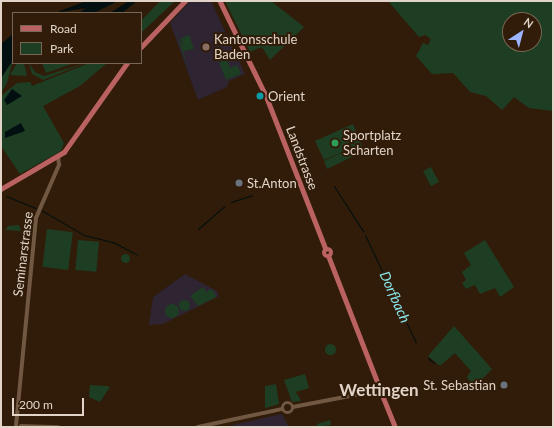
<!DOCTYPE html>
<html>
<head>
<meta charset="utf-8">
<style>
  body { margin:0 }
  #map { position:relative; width:554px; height:428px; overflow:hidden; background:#301c08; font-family:Lato,sans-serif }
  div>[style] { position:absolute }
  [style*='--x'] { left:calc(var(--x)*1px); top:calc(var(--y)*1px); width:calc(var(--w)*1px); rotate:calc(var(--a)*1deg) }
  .education>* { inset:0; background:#2e2432 }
  .green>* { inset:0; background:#1e3e24; transform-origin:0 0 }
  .round { border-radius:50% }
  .water>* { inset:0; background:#010f10 }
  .stream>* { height:1px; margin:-0.5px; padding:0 0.5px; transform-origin:0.5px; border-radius:0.5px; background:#010f10 }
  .minor>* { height:3.5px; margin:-1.75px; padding:0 1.75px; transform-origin:1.75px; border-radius:1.75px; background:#705843 }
  .minor>.ring { margin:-1.75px; padding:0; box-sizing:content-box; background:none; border:3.5px solid #705843; border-radius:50% }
  .major>* { height:4.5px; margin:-2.25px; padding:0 2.25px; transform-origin:2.25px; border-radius:2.25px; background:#ba6262 }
  .major>.ring { margin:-2.25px; padding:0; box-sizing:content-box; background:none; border:4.5px solid #ba6262; border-radius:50% }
  .dots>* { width:11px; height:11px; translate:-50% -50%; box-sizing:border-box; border:2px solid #301c08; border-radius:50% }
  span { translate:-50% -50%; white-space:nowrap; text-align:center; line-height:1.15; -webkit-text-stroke:4px #301c08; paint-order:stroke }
  .poi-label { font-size:13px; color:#e2d4c8 }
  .left { translate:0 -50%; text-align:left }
  .right { translate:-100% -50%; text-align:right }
  .street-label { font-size:13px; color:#e2d4c8 }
  .water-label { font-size:14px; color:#88e5eb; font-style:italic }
  .district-label { font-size:17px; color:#e2d4c8; font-weight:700 }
  .frame { position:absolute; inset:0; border:2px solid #e2d4c8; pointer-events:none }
  .legend { position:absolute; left:12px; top:12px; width:130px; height:52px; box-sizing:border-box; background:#301c08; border:1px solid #765; margin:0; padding:5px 7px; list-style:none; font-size:12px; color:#e2d4c8 }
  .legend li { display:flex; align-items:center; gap:8px; height:20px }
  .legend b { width:20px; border:1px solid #765 }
  .north { position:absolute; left:502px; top:12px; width:40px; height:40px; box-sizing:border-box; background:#301c08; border:1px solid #765; border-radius:50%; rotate:36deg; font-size:11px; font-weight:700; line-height:16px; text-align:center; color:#e2d4c8 }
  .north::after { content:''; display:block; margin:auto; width:14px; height:18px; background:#9bb4fd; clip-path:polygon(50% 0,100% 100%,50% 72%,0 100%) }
  .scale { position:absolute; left:12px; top:398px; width:72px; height:18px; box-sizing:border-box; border:2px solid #e2d4c8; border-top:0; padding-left:5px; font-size:12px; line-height:14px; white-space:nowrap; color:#e2d4c8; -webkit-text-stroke:3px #301c08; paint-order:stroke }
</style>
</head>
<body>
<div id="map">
  <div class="education">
    <div style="clip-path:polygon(190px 1px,211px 1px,245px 74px,229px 81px,227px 87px,198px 100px,170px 23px)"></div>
    <div style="clip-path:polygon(185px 274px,217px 291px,219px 296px,163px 324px,149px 325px,153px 297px)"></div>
    <div style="clip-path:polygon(282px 414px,289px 427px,223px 427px,277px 415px)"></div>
  </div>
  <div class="green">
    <div style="clip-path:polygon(160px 1px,175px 1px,141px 33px,141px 21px)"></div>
    <div style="clip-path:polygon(225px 1px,271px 1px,304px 27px,270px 60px,262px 47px,250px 52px)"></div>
    <div style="clip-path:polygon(evenodd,388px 1px,553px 1px,553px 111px,529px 108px,514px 97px,502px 110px,486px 96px,470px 92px,453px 73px,432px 74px,416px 56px,423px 43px,428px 45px,431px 39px,425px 35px,419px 37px,388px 1px,510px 20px,534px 20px,534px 44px,510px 44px,510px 20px)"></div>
    <div style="clip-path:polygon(174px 26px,182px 48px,179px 38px,184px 47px,181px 38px,189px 35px,194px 49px,183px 51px,188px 70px)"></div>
    <div style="clip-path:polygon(13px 60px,7px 83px,1px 93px,1px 78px)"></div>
    <div style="clip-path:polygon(227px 60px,230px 68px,237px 65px,241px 74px,226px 80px,219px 62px)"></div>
    <div style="clip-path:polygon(17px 63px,24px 63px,27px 76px,10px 75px)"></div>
    <div style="clip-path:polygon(29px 63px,35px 72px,44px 76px,85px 63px,43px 80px,32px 74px)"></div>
    <div style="clip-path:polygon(42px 63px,74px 63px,46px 73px)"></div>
    <div style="clip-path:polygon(89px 63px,107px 63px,80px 86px,43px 106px,64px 143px,61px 151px,20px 174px,1px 146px,2px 95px,17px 83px,30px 82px,32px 86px)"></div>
    <div style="clip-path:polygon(353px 124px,364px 151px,327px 169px,324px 161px,355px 146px,324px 160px,315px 141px)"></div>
    <div style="left:431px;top:167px;width:17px;height:9px;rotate:62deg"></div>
    <div style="clip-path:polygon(19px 225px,21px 231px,6px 230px,8px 226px)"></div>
    <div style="left:47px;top:229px;width:26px;height:38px;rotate:7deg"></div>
    <div style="left:78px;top:240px;width:21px;height:30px;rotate:5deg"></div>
    <div style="clip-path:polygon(485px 240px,514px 287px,500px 297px,495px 288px,480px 294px,475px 285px,466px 289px,462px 283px,466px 280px,462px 272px,471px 265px,464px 253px)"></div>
    <div class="round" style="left:120.5px;top:253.5px;width:9px;height:9px"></div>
    <div style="clip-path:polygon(203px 287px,207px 293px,209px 289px,214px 291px,216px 297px,198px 306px,190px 296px)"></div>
    <div class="round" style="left:178.5px;top:299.5px;width:11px;height:11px"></div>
    <div class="round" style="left:165px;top:304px;width:14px;height:14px"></div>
    <div style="clip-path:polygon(454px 326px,492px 369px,474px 388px,467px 377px,471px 371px,455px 353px,440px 366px,428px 356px)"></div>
    <div class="round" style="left:324.5px;top:343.5px;width:11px;height:11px"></div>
    <div style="clip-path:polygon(305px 374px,309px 388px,296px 392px,301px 401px,292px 402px,284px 380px)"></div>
    <div style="clip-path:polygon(276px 384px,279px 404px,265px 408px,265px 386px)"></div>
    <div style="clip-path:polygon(90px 385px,106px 386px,110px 387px,100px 402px,89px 397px)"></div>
    <div style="clip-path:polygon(330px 420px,331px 425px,316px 427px,317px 424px)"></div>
  </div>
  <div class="water">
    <div style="clip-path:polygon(86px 1px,118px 1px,94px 13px,79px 13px,86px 8px,55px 13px)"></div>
    <div style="clip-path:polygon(129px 1px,137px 1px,122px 13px,110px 13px)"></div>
    <div style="clip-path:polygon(13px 34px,13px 60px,1px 78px,1px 44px)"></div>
    <div style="clip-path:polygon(12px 89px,22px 96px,7px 105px,4px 100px)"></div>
    <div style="clip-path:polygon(21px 123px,25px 131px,5px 138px,5px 132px)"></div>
  </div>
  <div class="stream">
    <div style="--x:334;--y:186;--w:54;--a:57.2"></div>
    <div style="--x:6;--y:196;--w:32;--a:22"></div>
    <div style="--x:231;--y:202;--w:22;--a:-18"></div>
    <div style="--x:41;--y:210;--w:50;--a:30.2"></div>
    <div style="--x:84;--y:235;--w:30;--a:14"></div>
    <div style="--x:113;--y:242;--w:27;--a:28"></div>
    <div style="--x:198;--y:229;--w:35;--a:-41"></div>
    <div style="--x:365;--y:235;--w:119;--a:64.7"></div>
    <div style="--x:428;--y:358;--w:8;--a:40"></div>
  </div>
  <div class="minor">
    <div class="ring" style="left:282.5px;top:402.5px;width:7.5px;height:7.5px"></div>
    <div style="--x:293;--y:407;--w:85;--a:-10.9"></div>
    <div style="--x:16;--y:426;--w:209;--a:-84.5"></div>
    <div style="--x:36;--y:218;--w:58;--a:-66.5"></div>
    <div style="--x:59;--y:165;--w:8;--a:-97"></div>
    <div style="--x:21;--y:426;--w:37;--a:2"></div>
    <div style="--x:198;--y:427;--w:86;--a:-12.1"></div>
  </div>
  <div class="major">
    <div style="--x:220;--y:1;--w:108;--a:64.1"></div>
    <div style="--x:267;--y:98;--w:162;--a:68.7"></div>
    <div style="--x:141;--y:47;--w:64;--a:-46.3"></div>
    <div style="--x:1;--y:189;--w:73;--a:-30.4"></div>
    <div style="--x:64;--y:152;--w:109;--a:-54.7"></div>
    <div class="ring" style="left:324px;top:249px;width:3.5px;height:3.5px"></div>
    <div style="--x:329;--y:257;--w:138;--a:68.8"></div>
    <div class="ring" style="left:377px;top:386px;width:3.5px;height:3.5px"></div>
    <div style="--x:382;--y:394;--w:35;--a:68"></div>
  </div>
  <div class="dots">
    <div style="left:206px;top:47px;background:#8d6e63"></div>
    <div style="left:260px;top:96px;background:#0f9aa8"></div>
    <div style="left:335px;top:143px;background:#2e9e5b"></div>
    <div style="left:239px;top:183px;background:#6b7280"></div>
    <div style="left:504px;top:385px;background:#6b7280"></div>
  </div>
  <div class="poi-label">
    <span class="left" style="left:214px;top:47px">Kantonsschule<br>Baden</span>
    <span class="left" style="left:268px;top:96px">Orient</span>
    <span class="left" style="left:343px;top:143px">Sportplatz<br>Scharten</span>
    <span class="left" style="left:247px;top:183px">St.Anton</span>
    <span class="right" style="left:496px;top:385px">St. Sebastian</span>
  </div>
  <div class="street-label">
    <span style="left:302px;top:158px;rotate:69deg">Landstrasse</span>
    <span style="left:23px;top:254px;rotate:-83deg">Seminarstrasse</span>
  </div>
  <div class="water-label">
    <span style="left:395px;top:297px;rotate:66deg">Dorfbach</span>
  </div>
  <div class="district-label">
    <span style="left:379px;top:390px">Wettingen</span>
  </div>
  <div class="frame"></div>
  <ul class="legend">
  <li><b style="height:5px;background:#ba6262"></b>Road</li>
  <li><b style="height:11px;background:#1e3e24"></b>Park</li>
  </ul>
  <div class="north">N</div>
  <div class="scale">200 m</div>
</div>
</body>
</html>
